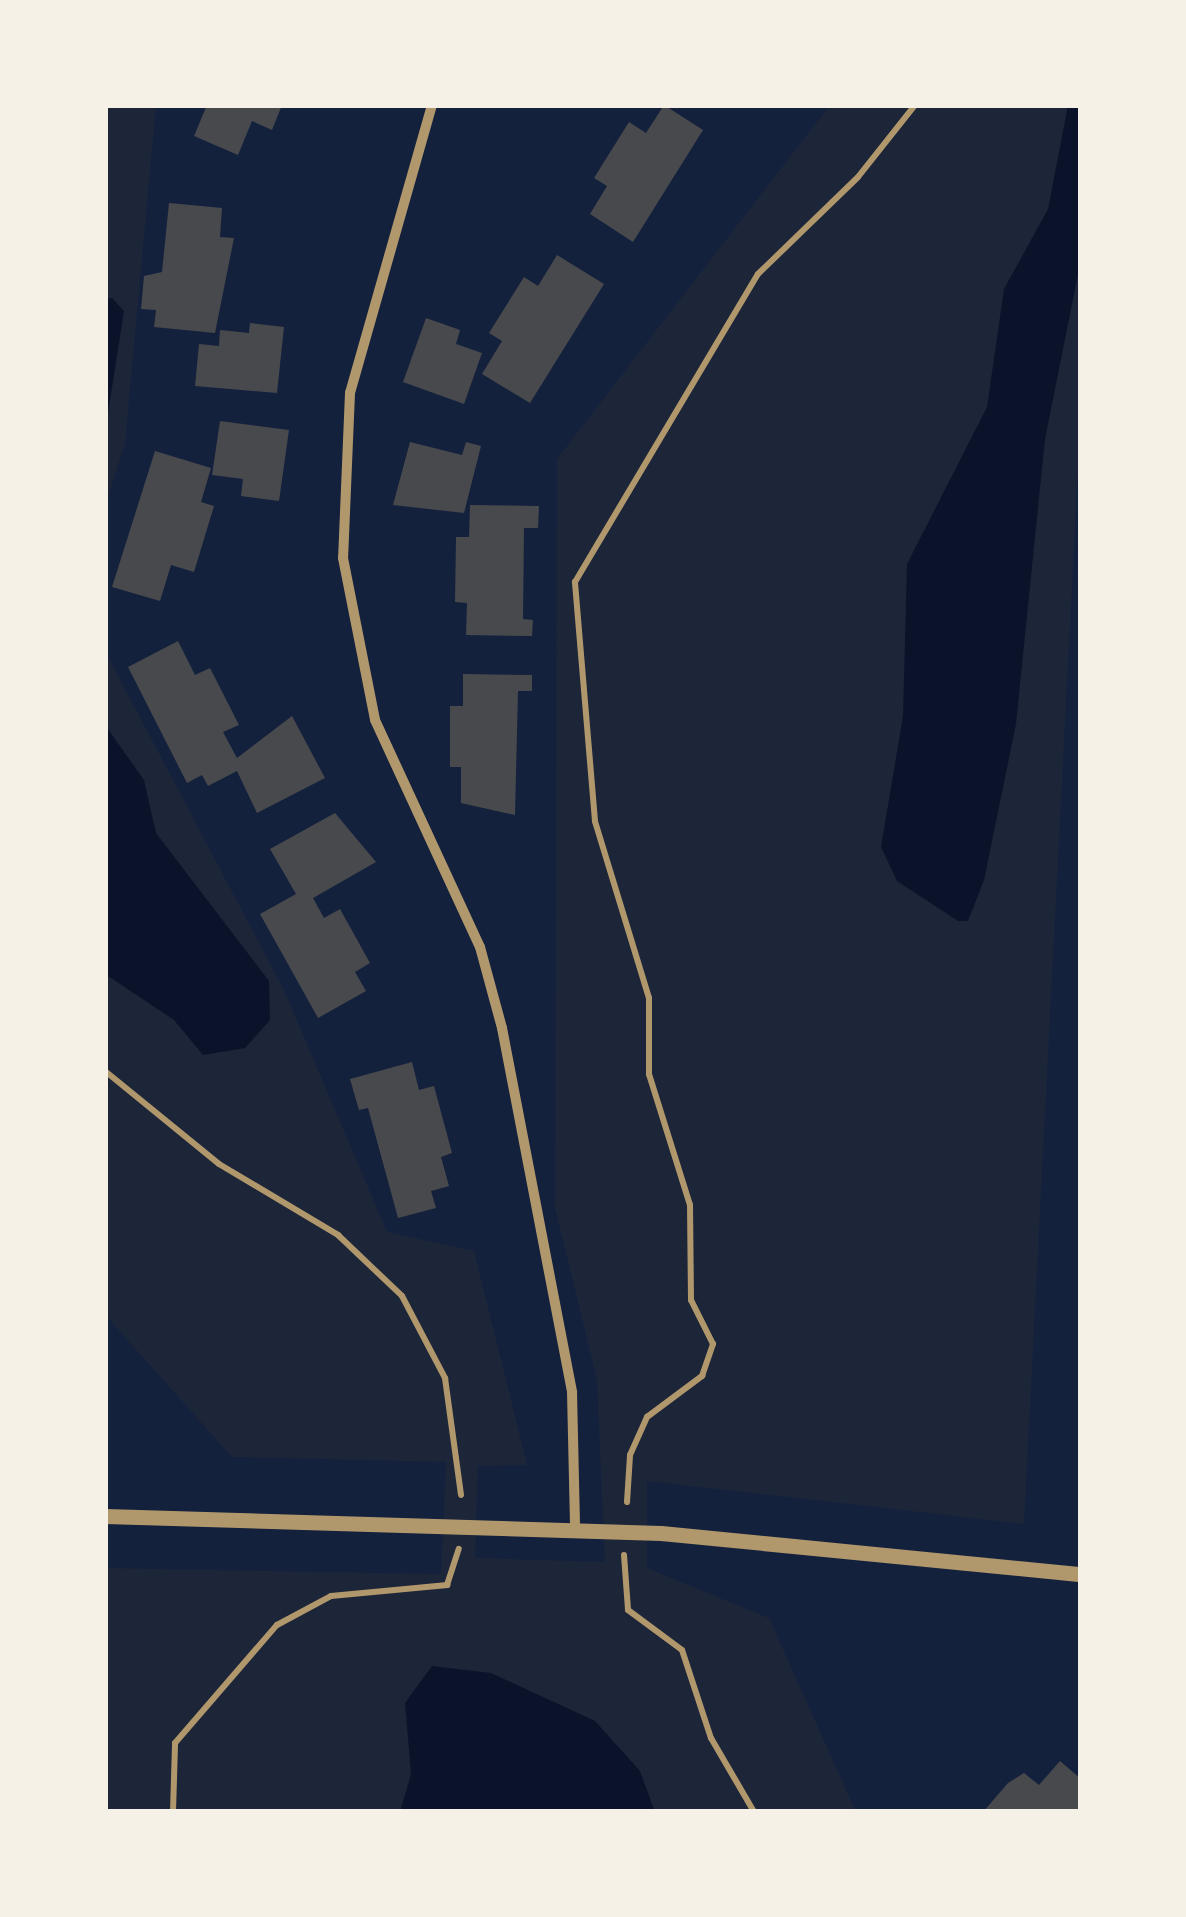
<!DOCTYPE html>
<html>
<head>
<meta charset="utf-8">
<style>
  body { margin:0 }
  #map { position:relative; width:1186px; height:1917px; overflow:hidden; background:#14213d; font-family:Ubuntu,sans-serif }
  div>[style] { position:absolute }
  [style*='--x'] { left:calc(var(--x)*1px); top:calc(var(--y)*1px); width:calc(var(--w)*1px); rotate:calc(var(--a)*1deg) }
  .green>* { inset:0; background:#1d2539 }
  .water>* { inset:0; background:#0b132b }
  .building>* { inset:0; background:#48494c }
  .service>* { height:6px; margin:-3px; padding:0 3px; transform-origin:3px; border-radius:3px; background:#b1986c }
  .minor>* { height:10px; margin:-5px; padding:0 5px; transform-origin:5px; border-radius:5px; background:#b1986c }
  .tertiary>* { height:15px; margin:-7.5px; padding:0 7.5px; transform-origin:7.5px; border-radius:7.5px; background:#b1986c }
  span { translate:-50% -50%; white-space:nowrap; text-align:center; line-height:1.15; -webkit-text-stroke:8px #f6f1e7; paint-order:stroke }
  .frame { position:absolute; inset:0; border:108px solid #f6f1e7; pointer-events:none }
</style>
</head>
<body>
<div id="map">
  <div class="green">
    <div style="clip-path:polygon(105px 105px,156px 105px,125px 444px,105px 507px)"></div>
    <div style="clip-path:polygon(830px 105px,1081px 105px,1081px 411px,1024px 1524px,647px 1481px,647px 1568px,769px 1618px,856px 1812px,105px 1812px,105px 1568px,441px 1574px,446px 1462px,232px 1457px,105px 1315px,105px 651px,284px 990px,387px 1232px,474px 1251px,527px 1465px,478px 1466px,475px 1558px,605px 1562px,597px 1380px,555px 1208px,557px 459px)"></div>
  </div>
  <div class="water">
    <div style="clip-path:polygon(1068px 105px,1081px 105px,1078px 274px,1045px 439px,1016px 724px,984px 880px,968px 921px,958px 921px,897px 881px,881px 847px,903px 716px,907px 564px,987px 407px,1004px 289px,1048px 209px)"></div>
    <div style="clip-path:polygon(112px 298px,124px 311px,105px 432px,105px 299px)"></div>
    <div style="clip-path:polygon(105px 725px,144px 780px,156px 833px,269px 981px,270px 1020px,245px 1048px,203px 1055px,174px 1020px,105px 974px)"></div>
    <div style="clip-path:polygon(432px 1666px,491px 1673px,595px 1721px,640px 1771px,655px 1812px,400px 1812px,411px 1774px,405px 1703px)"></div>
  </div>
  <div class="building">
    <div style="clip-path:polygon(207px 105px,282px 105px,272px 130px,252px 121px,238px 155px,194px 136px)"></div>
    <div style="clip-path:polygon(664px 105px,703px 130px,633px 242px,590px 214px,607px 186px,594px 178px,629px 122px,646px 133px)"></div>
    <div style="clip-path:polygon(169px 203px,222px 208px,220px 237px,234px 238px,215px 333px,154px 327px,156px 310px,141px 309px,144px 276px,162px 272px)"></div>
    <div style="clip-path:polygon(557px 255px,604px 284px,530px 403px,482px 374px,502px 341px,489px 333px,524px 277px,538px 286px)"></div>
    <div style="clip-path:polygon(426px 318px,460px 330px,456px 344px,482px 353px,464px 404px,403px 382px)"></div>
    <div style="clip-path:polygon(250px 323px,284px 327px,277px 393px,195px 386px,199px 344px,219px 346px,220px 330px,249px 333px)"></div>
    <div style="clip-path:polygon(220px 421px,289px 430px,279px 501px,241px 496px,243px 479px,212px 475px)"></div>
    <div style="clip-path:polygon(410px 442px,462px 455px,466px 442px,481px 446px,464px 513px,393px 505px)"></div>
    <div style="clip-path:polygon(155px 451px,211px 468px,201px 502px,214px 506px,194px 572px,171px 565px,160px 601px,112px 587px)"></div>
    <div style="clip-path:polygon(470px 505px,539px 506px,538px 528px,524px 528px,523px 619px,533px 620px,532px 636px,466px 635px,467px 603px,455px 602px,456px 537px,469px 537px)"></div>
    <div style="clip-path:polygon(178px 641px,195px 675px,210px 668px,239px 725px,223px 732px,237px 758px,292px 716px,325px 778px,257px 813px,237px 771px,208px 786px,202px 775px,187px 783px,128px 667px)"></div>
    <div style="clip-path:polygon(463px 674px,532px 675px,532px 691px,518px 691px,515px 815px,461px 803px,461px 767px,450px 767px,450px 706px,463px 706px)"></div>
    <div style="clip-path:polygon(335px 813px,376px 862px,313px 898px,324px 918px,340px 909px,370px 963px,355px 972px,366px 991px,318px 1018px,260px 914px,296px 894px,270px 849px)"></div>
    <div style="clip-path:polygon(412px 1062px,419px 1090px,434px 1086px,452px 1153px,441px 1157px,449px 1186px,431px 1191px,436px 1208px,398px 1218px,368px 1108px,359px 1110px,350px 1079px)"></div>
    <div style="clip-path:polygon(1060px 1761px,1081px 1779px,1078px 1812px,983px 1812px,1008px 1783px,1024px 1773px,1039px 1785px)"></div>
  </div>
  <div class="service">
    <div style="--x:105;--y:1071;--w:147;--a:39.2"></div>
    <div style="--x:219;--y:1164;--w:139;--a:30.8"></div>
    <div style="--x:338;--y:1235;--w:88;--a:43.6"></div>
    <div style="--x:402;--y:1296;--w:93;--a:62.3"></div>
    <div style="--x:445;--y:1378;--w:118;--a:82.2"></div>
    <div style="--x:627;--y:1502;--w:47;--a:-86.3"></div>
    <div style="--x:630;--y:1455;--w:42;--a:-65.9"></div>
    <div style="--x:647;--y:1417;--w:69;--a:-36.7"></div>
    <div style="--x:702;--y:1376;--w:34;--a:-71"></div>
    <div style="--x:713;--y:1344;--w:49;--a:-116.6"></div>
    <div style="--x:691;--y:1300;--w:95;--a:-90.6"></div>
    <div style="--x:690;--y:1205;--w:137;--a:-107.4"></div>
    <div style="--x:649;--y:1074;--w:76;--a:-90"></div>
    <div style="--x:649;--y:998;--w:185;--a:-107"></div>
    <div style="--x:595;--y:821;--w:240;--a:-94.8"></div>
    <div style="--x:575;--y:582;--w:358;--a:-59.3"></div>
    <div style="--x:758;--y:274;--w:139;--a:-44.1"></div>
    <div style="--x:858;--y:177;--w:92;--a:-51.6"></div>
    <div style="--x:624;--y:1555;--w:55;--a:85.8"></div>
    <div style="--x:628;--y:1610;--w:67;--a:36.5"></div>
    <div style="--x:682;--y:1650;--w:93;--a:71.8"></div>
    <div style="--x:711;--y:1738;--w:86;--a:59.8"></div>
    <div style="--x:173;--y:1812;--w:69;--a:-88.3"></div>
    <div style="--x:175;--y:1743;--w:156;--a:-49.2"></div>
    <div style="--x:277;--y:1625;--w:61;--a:-28.2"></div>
    <div style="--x:331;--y:1596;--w:117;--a:-5.4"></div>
    <div style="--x:447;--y:1585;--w:38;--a:-72"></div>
  </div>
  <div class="minor">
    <div style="--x:432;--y:105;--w:299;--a:105.9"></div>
    <div style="--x:350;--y:393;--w:165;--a:92.4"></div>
    <div style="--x:343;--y:558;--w:165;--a:78.8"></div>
    <div style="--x:375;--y:720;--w:250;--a:65.2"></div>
    <div style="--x:480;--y:947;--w:84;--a:74.8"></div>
    <div style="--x:502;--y:1028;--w:371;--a:79.1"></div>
    <div style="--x:572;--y:1392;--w:136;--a:88.7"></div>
  </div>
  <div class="tertiary">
    <div style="--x:105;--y:1516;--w:556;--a:1.75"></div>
    <div style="--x:661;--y:1533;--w:422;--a:5.6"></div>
  </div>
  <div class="frame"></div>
</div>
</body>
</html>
